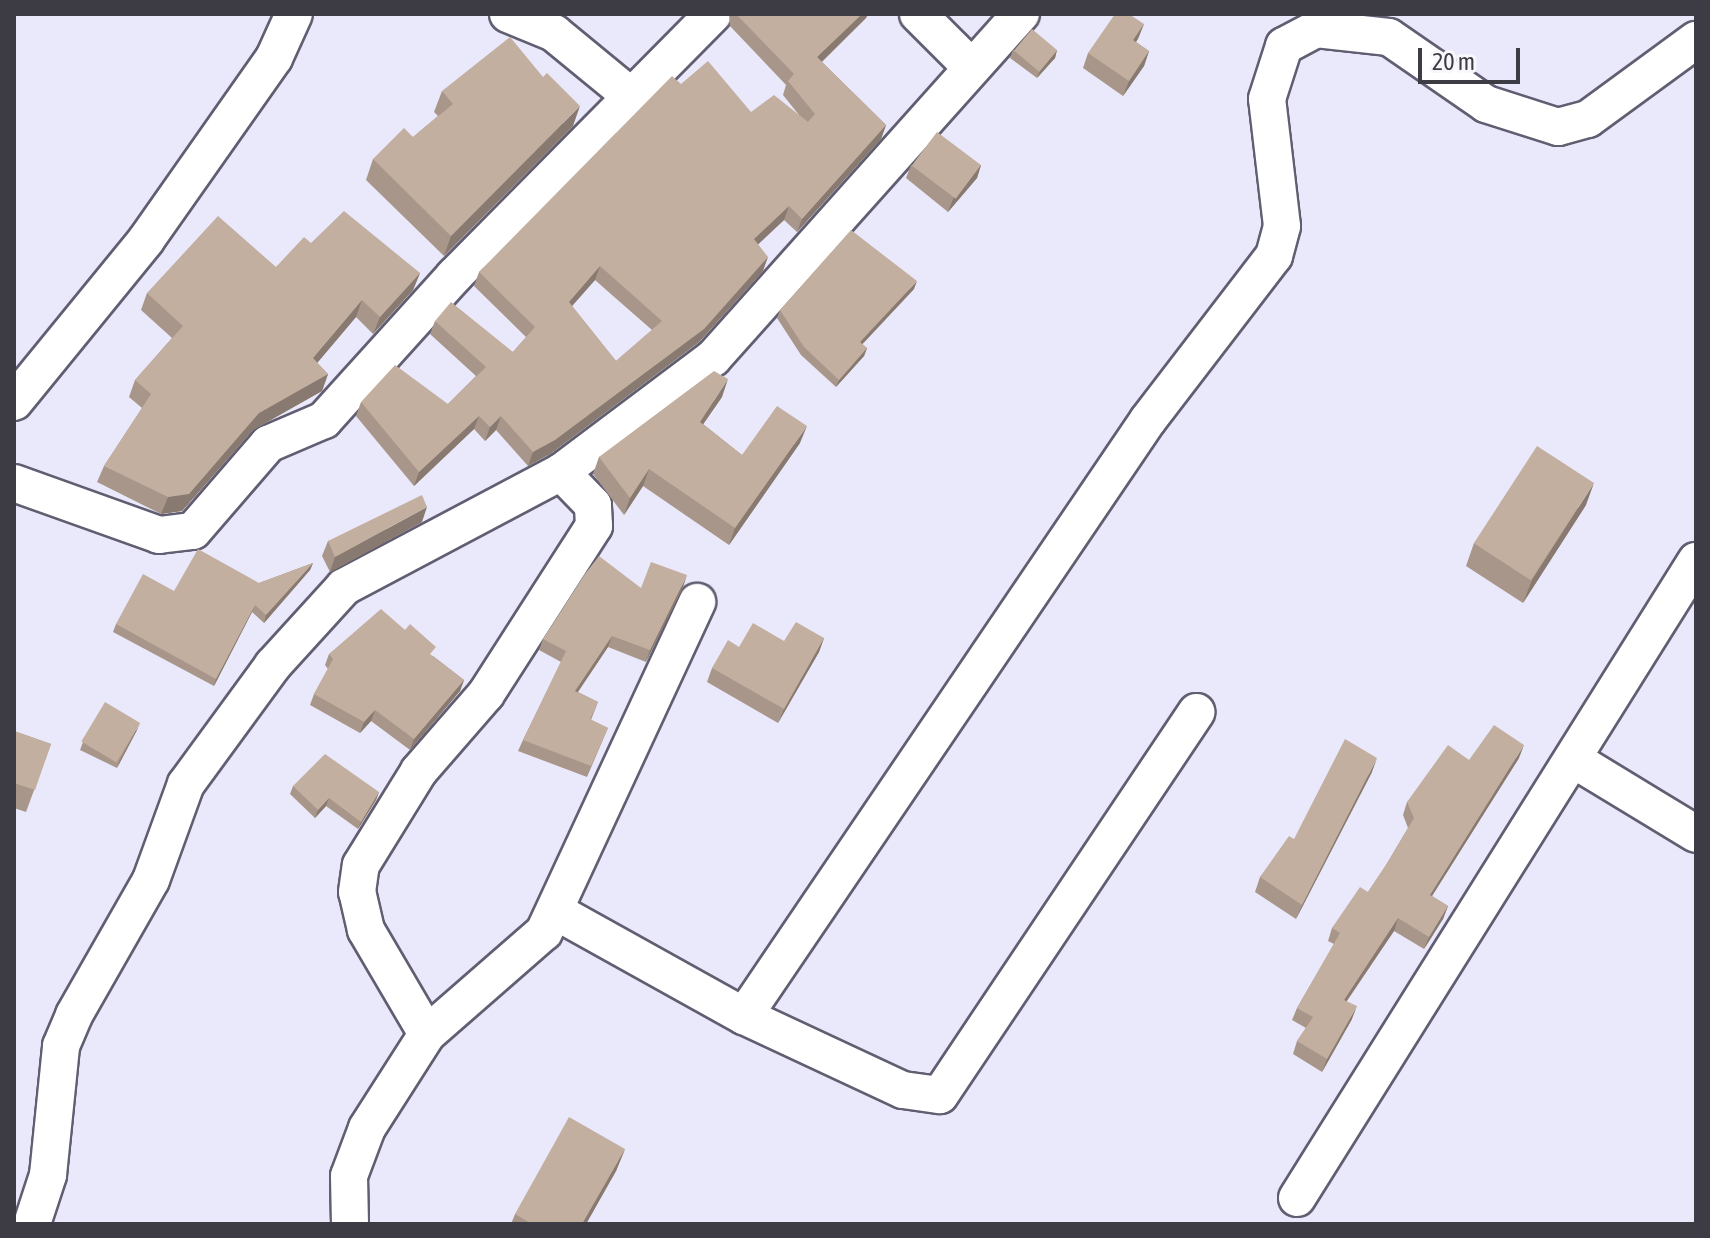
<!DOCTYPE html>
<html>
<head>
<meta charset="utf-8">
<style>
  body { margin:0 }
  #map { position:relative; width:1710px; height:1238px; overflow:hidden; background:#eae9fb; font-family:"Asap Condensed",sans-serif }
  div>[style] { position:absolute }
  [style*='--x'] { left:calc(var(--x)*1px); top:calc(var(--y)*1px); width:calc(var(--w)*1px); rotate:calc(var(--a)*1deg) }
  .roads { filter:drop-shadow(2px 0 #615e72) drop-shadow(-2px 0 #615e72) drop-shadow(0 2px #615e72) drop-shadow(0 -2px #615e72) }
  .minor>* { height:36px; margin:-18px; padding:0 18px; transform-origin:18px; border-radius:18px; background:#fff }
  .wall>* { inset:0; background:#a8968a }
  .shaded-wall>* { inset:0; background:#887a70 }
  .building>* { inset:0; background:#c3afa0; transform-origin:0 0 }
  span { translate:-50% -50%; white-space:nowrap; text-align:center; line-height:1.15; -webkit-text-stroke:6px #f8f8fc; paint-order:stroke }
  .frame { position:absolute; inset:0; border:16px solid #3d3c45; pointer-events:none }
  .scale { position:absolute; left:1418px; top:48px; width:102px; height:36px; box-sizing:border-box; border:4px solid #3d3c45; border-top:0; padding-left:10px; font-size:24px; line-height:28px; white-space:nowrap; color:#3d3c45; -webkit-text-stroke:6px #f8f8fc; paint-order:stroke }
</style>
</head>
<body>
<div id="map">
  <div class="roads">
    <div class="minor">
      <div style="--x:508;--y:14;--w:50;--a:22.4"></div>
      <div style="--x:554;--y:33;--w:101;--a:39.4"></div>
      <div style="--x:918;--y:14;--w:75;--a:45"></div>
      <div style="--x:14;--y:402;--w:209;--a:-50.8"></div>
      <div style="--x:146;--y:240;--w:223;--a:-54.9"></div>
      <div style="--x:274;--y:58;--w:48;--a:-65.6"></div>
      <div style="--x:14;--y:483;--w:154;--a:19.7"></div>
      <div style="--x:159;--y:535;--w:34;--a:-7"></div>
      <div style="--x:193;--y:531;--w:115;--a:-49.2"></div>
      <div style="--x:268;--y:444;--w:61;--a:-23.2"></div>
      <div style="--x:324;--y:420;--w:194;--a:-47.9"></div>
      <div style="--x:454;--y:276;--w:368;--a:-45.3"></div>
      <div style="--x:1576;--y:761;--w:140;--a:31.3"></div>
      <div style="--x:555;--y:911;--w:216;--a:29.1"></div>
      <div style="--x:744;--y:1016;--w:175;--a:25"></div>
      <div style="--x:903;--y:1090;--w:37;--a:8"></div>
      <div style="--x:940;--y:1095;--w:461;--a:-56.2"></div>
      <div style="--x:744;--y:1016;--w:720;--a:-55.87"></div>
      <div style="--x:1148;--y:420;--w:207;--a:-52.5"></div>
      <div style="--x:1274;--y:256;--w:31;--a:-75"></div>
      <div style="--x:1282;--y:226;--w:128;--a:-96.7"></div>
      <div style="--x:1267;--y:99;--w:56;--a:-72.2"></div>
      <div style="--x:1284;--y:46;--w:36;--a:-28"></div>
      <div style="--x:1316;--y:29;--w:73;--a:6.3"></div>
      <div style="--x:1389;--y:37;--w:118;--a:34.6"></div>
      <div style="--x:1486;--y:104;--w:76;--a:17.7"></div>
      <div style="--x:1558;--y:127;--w:31;--a:-15"></div>
      <div style="--x:1588;--y:119;--w:134;--a:-36.2"></div>
      <div style="--x:427;--y:1034;--w:121;--a:-120.4"></div>
      <div style="--x:366;--y:930;--w:39;--a:-103"></div>
      <div style="--x:357;--y:892;--w:27;--a:-82"></div>
      <div style="--x:361;--y:865;--w:110;--a:-58.3"></div>
      <div style="--x:419;--y:771;--w:102;--a:-49"></div>
      <div style="--x:486;--y:694;--w:200;--a:-57.3"></div>
      <div style="--x:594;--y:526;--w:21;--a:-93"></div>
      <div style="--x:593;--y:505;--w:46;--a:-134.1"></div>
      <div style="--x:1297;--y:1198;--w:752;--a:-57.94"></div>
      <div style="--x:32;--y:1224;--w:52;--a:-71.9"></div>
      <div style="--x:48;--y:1175;--w:130;--a:-84.2"></div>
      <div style="--x:61;--y:1046;--w:34;--a:-67"></div>
      <div style="--x:74;--y:1015;--w:155;--a:-60.3"></div>
      <div style="--x:151;--y:880;--w:102;--a:-70"></div>
      <div style="--x:186;--y:784;--w:147;--a:-53.8"></div>
      <div style="--x:273;--y:665;--w:105;--a:-47.7"></div>
      <div style="--x:344;--y:587;--w:246;--a:-27.9"></div>
      <div style="--x:561;--y:472;--w:190;--a:-36.9"></div>
      <div style="--x:713;--y:358;--w:462;--a:-48.2"></div>
      <div style="--x:350;--y:1224;--w:48;--a:-91.2"></div>
      <div style="--x:349;--y:1176;--w:51;--a:-69.4"></div>
      <div style="--x:367;--y:1128;--w:112;--a:-57.4"></div>
      <div style="--x:427;--y:1034;--w:155;--a:-41.1"></div>
      <div style="--x:544;--y:932;--w:364;--a:-65.1"></div>
    </div>
  </div>
  <div class="wall">
    <div style="clip-path:polygon(evenodd,729px 14px,868px 14px,866px 18px,822px 62px,886px 125px,881px 139px,797px 232px,784px 220px,758px 244px,763px 271px,699px 342px,550px 454px,528px 466px,496px 430px,485px 441px,474px 429px,414px 486px,356px 416px,361px 402px,448px 404px,476px 376px,430px 334px,435px 321px,513px 352px,526px 337px,474px 286px,479px 272px,681px 84px,751px 112px,799px 115px,783px 95px,786px 85px,730px 26px,729px 14px,595px 280px,652px 330px,616px 361px,572px 306px,595px 280px)"></div>
    <div style="clip-path:polygon(1144px 24px,1136px 42px,1149px 51px,1144px 66px,1123px 96px,1083px 68px,1088px 53px)"></div>
    <div style="clip-path:polygon(1013px 50px,1057px 50px,1055px 58px,1037px 78px,1010px 58px)"></div>
    <div style="clip-path:polygon(442px 91px,573px 126px,444px 256px,366px 180px,373px 159px,413px 137px,438px 116px,434px 112px)"></div>
    <div style="clip-path:polygon(911px 165px,981px 165px,977px 178px,948px 212px,906px 178px)"></div>
    <div style="clip-path:polygon(311px 243px,420px 273px,413px 290px,373px 334px,356px 317px,317px 363px,328px 374px,322px 391px,253px 430px,182px 511px,161px 514px,97px 482px,104px 466px,142px 408px,129px 397px,135px 380px,172px 338px,141px 310px,147px 293px,276px 267px)"></div>
    <div style="clip-path:polygon(914px 289px,862px 344px,867px 348px,864px 356px,836px 387px,801px 355px,777px 318px,780px 310px)"></div>
    <div style="clip-path:polygon(722px 397px,703px 424px,742px 455px,800px 443px,729px 545px,643px 486px,624px 515px,593px 474px,599px 457px)"></div>
    <div style="clip-path:polygon(1586px 505px,1523px 603px,1466px 566px,1474px 543px)"></div>
    <div style="clip-path:polygon(422px 522px,330px 572px,322px 556px,328px 541px)"></div>
    <div style="clip-path:polygon(313px 563px,310px 570px,264px 623px,252px 612px,214px 686px,113px 632px,116px 624px,174px 591px,259px 583px)"></div>
    <div style="clip-path:polygon(683px 587px,646px 662px,608px 647px,578px 692px,598px 702px,591px 720px,608px 728px,587px 777px,518px 751px,523px 740px,561px 662px,539px 650px,543px 639px,641px 588px)"></div>
    <div style="clip-path:polygon(824px 638px,819px 652px,778px 723px,707px 682px,712px 668px,739px 647px)"></div>
    <div style="clip-path:polygon(329px 654px,433px 656px,464px 680px,460px 691px,410px 750px,371px 721px,360px 733px,310px 705px,314px 694px,328px 669px,325px 665px)"></div>
    <div style="clip-path:polygon(137px 730px,117px 768px,80px 750px,83px 742px)"></div>
    <div style="clip-path:polygon(14px 731px,51px 744px,26px 812px,14px 808px)"></div>
    <div style="clip-path:polygon(1519px 758px,1432px 896px,1448px 906px,1443px 919px,1424px 949px,1394px 931px,1347px 1001px,1352px 1019px,1322px 1072px,1293px 1054px,1297px 1041px,1306px 1028px,1292px 1020px,1297px 1008px,1334px 944px,1328px 941px,1332px 928px,1368px 892px,1386px 865px,1408px 828px,1403px 815px,1407px 802px,1469px 760px)"></div>
    <div style="clip-path:polygon(1372px 772px,1296px 919px,1255px 892px,1260px 877px,1294px 839px)"></div>
    <div style="clip-path:polygon(293px 786px,379px 792px,376px 800px,358px 829px,326px 806px,315px 818px,290px 794px)"></div>
    <div style="clip-path:polygon(625px 1149px,616px 1171px,586px 1224px,511px 1224px,515px 1214px)"></div>
  </div>
  <div class="shaded-wall">
    <div style="clip-path:polygon(862px 14px,868px 14px,866px 18px,812px 71px,817px 57px)"></div>
    <div style="clip-path:polygon(1144px 24px,1138px 39px,1127px 55px,1133px 40px)"></div>
    <div style="clip-path:polygon(1057px 50px,1055px 58px,1037px 78px,1040px 71px)"></div>
    <div style="clip-path:polygon(1149px 51px,1144px 66px,1123px 96px,1129px 81px)"></div>
    <div style="clip-path:polygon(580px 106px,573px 126px,444px 256px,451px 236px)"></div>
    <div style="clip-path:polygon(886px 125px,881px 139px,797px 232px,802px 219px)"></div>
    <div style="clip-path:polygon(981px 165px,977px 178px,948px 212px,953px 199px)"></div>
    <div style="clip-path:polygon(789px 206px,784px 220px,749px 253px,754px 239px)"></div>
    <div style="clip-path:polygon(768px 257px,763px 271px,699px 342px,550px 454px,528px 466px,533px 452px)"></div>
    <div style="clip-path:polygon(600px 266px,595px 280px,564px 315px,569px 302px)"></div>
    <div style="clip-path:polygon(420px 273px,413px 290px,373px 334px,380px 317px)"></div>
    <div style="clip-path:polygon(917px 281px,914px 289px,857px 350px,860px 342px)"></div>
    <div style="clip-path:polygon(362px 300px,356px 317px,307px 375px,313px 358px)"></div>
    <div style="clip-path:polygon(867px 348px,864px 356px,836px 387px,839px 380px)"></div>
    <div style="clip-path:polygon(328px 374px,322px 391px,253px 430px,182px 511px,161px 514px,168px 497px,259px 413px)"></div>
    <div style="clip-path:polygon(728px 379px,722px 397px,693px 439px,700px 422px)"></div>
    <div style="clip-path:polygon(479px 416px,474px 429px,414px 486px,419px 472px)"></div>
    <div style="clip-path:polygon(501px 416px,496px 430px,485px 441px,490px 427px)"></div>
    <div style="clip-path:polygon(807px 426px,800px 443px,729px 545px,735px 528px)"></div>
    <div style="clip-path:polygon(649px 469px,643px 486px,624px 515px,630px 498px)"></div>
    <div style="clip-path:polygon(1594px 483px,1586px 505px,1523px 603px,1532px 580px)"></div>
    <div style="clip-path:polygon(427px 507px,422px 522px,330px 572px,335px 557px)"></div>
    <div style="clip-path:polygon(313px 563px,310px 570px,264px 623px,266px 615px)"></div>
    <div style="clip-path:polygon(687px 575px,683px 587px,646px 662px,650px 650px)"></div>
    <div style="clip-path:polygon(255px 605px,252px 612px,214px 686px,216px 679px)"></div>
    <div style="clip-path:polygon(612px 636px,608px 647px,571px 702px,575px 691px)"></div>
    <div style="clip-path:polygon(824px 638px,819px 652px,778px 723px,784px 709px)"></div>
    <div style="clip-path:polygon(464px 680px,460px 691px,410px 750px,414px 739px)"></div>
    <div style="clip-path:polygon(375px 710px,371px 721px,360px 733px,364px 722px)"></div>
    <div style="clip-path:polygon(140px 723px,137px 730px,117px 768px,120px 760px)"></div>
    <div style="clip-path:polygon(1524px 745px,1519px 758px,1425px 907px,1430px 895px)"></div>
    <div style="clip-path:polygon(1377px 758px,1372px 772px,1296px 919px,1302px 905px)"></div>
    <div style="clip-path:polygon(379px 792px,376px 800px,358px 829px,361px 822px)"></div>
    <div style="clip-path:polygon(329px 798px,326px 806px,315px 818px,318px 810px)"></div>
    <div style="clip-path:polygon(1448px 906px,1443px 919px,1424px 949px,1429px 937px)"></div>
    <div style="clip-path:polygon(1398px 918px,1394px 931px,1339px 1012px,1344px 1000px)"></div>
    <div style="clip-path:polygon(1357px 1006px,1352px 1019px,1322px 1072px,1327px 1059px)"></div>
    <div style="clip-path:polygon(625px 1149px,616px 1171px,586px 1224px,582px 1224px)"></div>
  </div>
  <div class="building">
    <div style="clip-path:polygon(evenodd,736px 14px,862px 14px,817px 57px,886px 125px,802px 219px,789px 206px,754px 239px,768px 257px,704px 329px,555px 440px,533px 452px,501px 416px,490px 427px,479px 416px,419px 472px,361px 402px,395px 365px,448px 404px,486px 367px,435px 321px,451px 302px,513px 352px,535px 327px,479px 272px,672px 76px,681px 84px,708px 61px,751px 112px,774px 95px,808px 122px,815px 114px,788px 81px,794px 74px,736px 14px,600px 266px,662px 321px,616px 361px,569px 302px,600px 266px)"></div>
    <div style="clip-path:polygon(1115px 14px,1129px 14px,1144px 24px,1133px 40px,1149px 51px,1129px 81px,1088px 53px)"></div>
    <div style="left:1032px;top:29px;width:33px;height:28px;rotate:40deg"></div>
    <div style="clip-path:polygon(510px 37px,543px 77px,547px 73px,580px 106px,451px 236px,373px 159px,404px 128px,413px 137px,453px 104px,442px 91px)"></div>
    <div style="left:937px;top:132px;width:55px;height:42px;rotate:37deg"></div>
    <div style="clip-path:polygon(344px 211px,420px 273px,380px 317px,362px 300px,313px 358px,328px 374px,259px 413px,189px 494px,168px 497px,104px 466px,151px 394px,135px 380px,183px 326px,147px 293px,218px 216px,276px 267px,304px 237px,311px 243px)"></div>
    <div style="clip-path:polygon(851px 230px,917px 281px,860px 342px,867px 348px,839px 380px,804px 347px,780px 310px)"></div>
    <div style="clip-path:polygon(714px 371px,728px 379px,700px 422px,742px 455px,777px 406px,807px 426px,735px 528px,649px 469px,630px 498px,599px 457px)"></div>
    <div style="left:1537px;top:446px;width:68px;height:116px;rotate:33deg"></div>
    <div style="clip-path:polygon(422px 495px,427px 507px,335px 557px,328px 541px)"></div>
    <div style="clip-path:polygon(198px 549px,259px 583px,313px 563px,266px 615px,255px 605px,216px 679px,116px 624px,143px 574px,174px 591px)"></div>
    <div style="clip-path:polygon(599px 556px,641px 588px,651px 562px,687px 575px,650px 650px,612px 636px,575px 691px,598px 702px,590px 719px,608px 728px,591px 766px,523px 740px,566px 651px,543px 639px,585px 574px)"></div>
    <div style="clip-path:polygon(381px 609px,405px 630px,410px 624px,436px 647px,430px 654px,464px 680px,414px 739px,375px 710px,364px 722px,314px 694px,333px 659px,329px 654px)"></div>
    <div style="clip-path:polygon(796px 622px,824px 638px,784px 709px,712px 668px,728px 640px,739px 647px,753px 623px,784px 641px)"></div>
    <div style="left:105px;top:702px;width:41px;height:46px;rotate:31deg"></div>
    <div style="clip-path:polygon(1494px 725px,1524px 745px,1430px 895px,1448px 906px,1429px 937px,1398px 918px,1344px 1000px,1357px 1006px,1327px 1059px,1297px 1041px,1313px 1017px,1297px 1008px,1340px 933px,1332px 928px,1360px 887px,1368px 892px,1386px 865px,1414px 818px,1407px 802px,1448px 745px,1469px 760px)"></div>
    <div style="clip-path:polygon(14px 731px,51px 744px,35px 790px,14px 783px)"></div>
    <div style="clip-path:polygon(1345px 739px,1377px 758px,1302px 905px,1260px 877px,1289px 836px,1294px 839px)"></div>
    <div style="clip-path:polygon(325px 754px,379px 792px,361px 822px,329px 798px,318px 810px,293px 786px)"></div>
    <div style="clip-path:polygon(569px 1117px,625px 1149px,582px 1224px,532px 1224px,515px 1214px)"></div>
  </div>
  <div class="frame"></div>
  <div class="scale">20 m</div>
</div>
</body>
</html>
